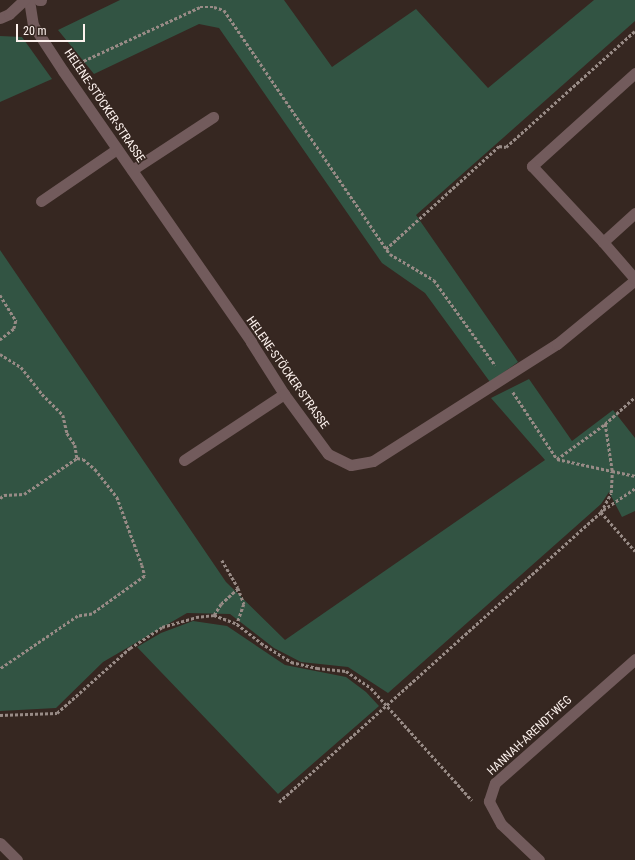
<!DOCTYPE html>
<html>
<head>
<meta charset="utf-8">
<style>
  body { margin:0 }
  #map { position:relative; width:635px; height:860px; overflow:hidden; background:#362721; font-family:"Roboto Condensed",sans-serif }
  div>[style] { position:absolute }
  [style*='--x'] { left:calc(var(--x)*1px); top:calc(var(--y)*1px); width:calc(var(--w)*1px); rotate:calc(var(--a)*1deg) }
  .green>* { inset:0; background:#325443 }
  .path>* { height:2.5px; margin-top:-1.25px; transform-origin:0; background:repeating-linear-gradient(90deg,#988b86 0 3px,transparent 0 5px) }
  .service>* { height:11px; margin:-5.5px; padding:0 5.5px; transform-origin:5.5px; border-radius:5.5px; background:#725b5c }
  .minor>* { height:11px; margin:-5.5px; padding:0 5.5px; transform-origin:5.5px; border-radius:5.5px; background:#725b5c }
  span { translate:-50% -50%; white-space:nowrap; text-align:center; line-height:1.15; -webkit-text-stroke:3px #362721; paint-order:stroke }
  .street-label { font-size:12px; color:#fdf2ee }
  .scale { position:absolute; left:16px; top:24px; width:69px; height:18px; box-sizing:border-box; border:2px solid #fdf2ee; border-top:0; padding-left:5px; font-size:12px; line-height:14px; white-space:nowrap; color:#fdf2ee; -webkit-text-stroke:3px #362721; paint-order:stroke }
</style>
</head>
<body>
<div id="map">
  <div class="green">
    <div style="clip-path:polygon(120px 0,284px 0,332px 67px,416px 9px,488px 88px,594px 0,635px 0,635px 21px,416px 215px,518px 362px,490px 382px,425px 293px,382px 263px,219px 28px,199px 24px,94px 74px,58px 30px)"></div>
    <div style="clip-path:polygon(0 36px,22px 37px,52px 79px,0 102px)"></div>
    <div style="clip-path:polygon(0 250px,226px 582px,285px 640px,545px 460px,491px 398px,529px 379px,572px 441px,613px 410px,635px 438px,635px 511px,622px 517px,609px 492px,601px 504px,388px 693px,348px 667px,301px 662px,274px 648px,230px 614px,187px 613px,103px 662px,56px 708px,0 711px)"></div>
    <div style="clip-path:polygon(193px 621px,227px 626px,285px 665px,346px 677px,366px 692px,379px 706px,278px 794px,137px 647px,161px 633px)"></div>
  </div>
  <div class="path">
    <div style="--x:79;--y:63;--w:133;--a:-24.8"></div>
    <div style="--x:200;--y:7;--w:14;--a:0"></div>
    <div style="--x:214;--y:7;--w:10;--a:17"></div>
    <div style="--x:224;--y:10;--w:295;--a:55.8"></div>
    <div style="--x:390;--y:254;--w:51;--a:30.6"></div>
    <div style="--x:434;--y:280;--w:105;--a:54.3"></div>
    <div style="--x:386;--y:249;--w:153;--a:-42.3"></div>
    <div style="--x:499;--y:146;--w:7;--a:8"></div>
    <div style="--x:506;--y:147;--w:173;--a:-42"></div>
    <div style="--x:0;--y:295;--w:31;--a:58"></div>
    <div style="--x:16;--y:321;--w:8;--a:104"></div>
    <div style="--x:14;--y:329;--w:18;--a:142"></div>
    <div style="--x:0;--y:354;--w:25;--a:32"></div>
    <div style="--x:21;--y:367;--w:34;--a:52"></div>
    <div style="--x:42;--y:394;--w:30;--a:45"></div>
    <div style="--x:63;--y:415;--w:18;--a:77"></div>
    <div style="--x:67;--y:433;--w:14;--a:56"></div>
    <div style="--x:75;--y:445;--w:13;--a:81"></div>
    <div style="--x:513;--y:392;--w:80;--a:56.7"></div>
    <div style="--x:557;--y:459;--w:56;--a:12.3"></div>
    <div style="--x:612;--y:471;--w:48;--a:-98.5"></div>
    <div style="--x:605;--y:424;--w:40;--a:-42"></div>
    <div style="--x:557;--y:459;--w:59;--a:-36.1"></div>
    <div style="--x:635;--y:489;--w:41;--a:145.9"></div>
    <div style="--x:601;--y:512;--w:52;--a:48.9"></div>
    <div style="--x:0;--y:498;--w:5;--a:-37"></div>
    <div style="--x:4;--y:495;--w:20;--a:-3"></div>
    <div style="--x:24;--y:494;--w:64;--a:-34.2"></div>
    <div style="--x:77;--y:458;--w:6;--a:9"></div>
    <div style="--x:83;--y:459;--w:16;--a:40"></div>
    <div style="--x:95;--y:469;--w:36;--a:52"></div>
    <div style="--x:117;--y:497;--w:72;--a:69.8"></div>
    <div style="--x:142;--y:565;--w:11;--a:75"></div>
    <div style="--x:145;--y:576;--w:65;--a:144.4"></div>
    <div style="--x:92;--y:614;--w:14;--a:172"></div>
    <div style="--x:78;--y:616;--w:94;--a:145.8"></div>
    <div style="--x:222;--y:560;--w:32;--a:60"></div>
    <div style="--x:238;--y:588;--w:17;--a:69"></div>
    <div style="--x:244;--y:604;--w:21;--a:109"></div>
    <div style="--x:214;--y:615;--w:13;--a:-58"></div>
    <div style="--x:221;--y:604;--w:23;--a:-43"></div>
    <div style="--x:0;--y:715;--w:57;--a:-2"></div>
    <div style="--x:57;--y:713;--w:98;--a:-41.7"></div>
    <div style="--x:130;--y:648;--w:38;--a:-33"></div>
    <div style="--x:162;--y:627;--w:35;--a:-16"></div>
    <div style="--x:196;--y:617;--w:18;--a:-6"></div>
    <div style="--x:214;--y:615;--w:25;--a:21"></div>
    <div style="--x:237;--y:624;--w:31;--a:38"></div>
    <div style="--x:261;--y:643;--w:36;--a:32"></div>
    <div style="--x:291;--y:662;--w:27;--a:13"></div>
    <div style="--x:317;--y:668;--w:29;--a:6"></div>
    <div style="--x:346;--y:671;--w:30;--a:34"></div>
    <div style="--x:371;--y:688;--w:151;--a:48"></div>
    <div style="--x:279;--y:802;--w:433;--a:-42"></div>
    <div style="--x:601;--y:512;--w:21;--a:-62"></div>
    <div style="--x:611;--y:493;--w:22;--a:-87"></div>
    <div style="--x:612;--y:471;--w:24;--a:12"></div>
  </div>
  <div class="service">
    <div style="--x:132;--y:170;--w:97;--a:-33.2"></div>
    <div style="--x:41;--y:201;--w:92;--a:-34.4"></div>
    <div style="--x:603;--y:242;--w:43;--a:-42.2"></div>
    <div style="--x:184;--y:460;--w:120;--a:-33.4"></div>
  </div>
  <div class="minor">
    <div style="--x:29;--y:0;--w:25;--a:81"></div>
    <div style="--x:33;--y:25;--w:55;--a:56.9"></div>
    <div style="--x:63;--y:71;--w:330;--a:55.2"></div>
    <div style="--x:251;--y:342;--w:62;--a:57.6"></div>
    <div style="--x:284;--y:394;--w:74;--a:53.7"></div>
    <div style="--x:328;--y:454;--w:25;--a:26"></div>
    <div style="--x:351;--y:465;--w:22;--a:-10"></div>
    <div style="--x:373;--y:461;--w:218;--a:-32.5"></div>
    <div style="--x:557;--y:344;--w:101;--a:-39.4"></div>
    <div style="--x:39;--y:0;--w:2;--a:0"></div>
    <div style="--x:0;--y:18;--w:10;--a:-24"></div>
    <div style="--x:9;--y:14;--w:21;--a:-43"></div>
    <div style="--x:635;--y:73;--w:139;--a:137.9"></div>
    <div style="--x:532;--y:166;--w:104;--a:46.9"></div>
    <div style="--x:603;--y:242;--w:49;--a:49.1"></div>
    <div style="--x:0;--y:843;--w:24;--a:45"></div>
    <div style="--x:539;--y:860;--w:52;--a:-136.5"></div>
    <div style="--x:501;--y:824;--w:26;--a:-118"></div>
    <div style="--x:489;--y:801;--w:19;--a:-72"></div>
    <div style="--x:495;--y:783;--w:187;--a:-41.5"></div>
  </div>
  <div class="street-label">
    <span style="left:104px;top:106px;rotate:56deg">HELENE-STÖCKER-STRASSE</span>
    <span style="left:287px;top:373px;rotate:55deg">HELENE-STÖCKER-STRASSE</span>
    <span style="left:530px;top:736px;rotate:-43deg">HANNAH-ARENDT-WEG</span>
  </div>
  <div class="scale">20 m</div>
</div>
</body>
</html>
